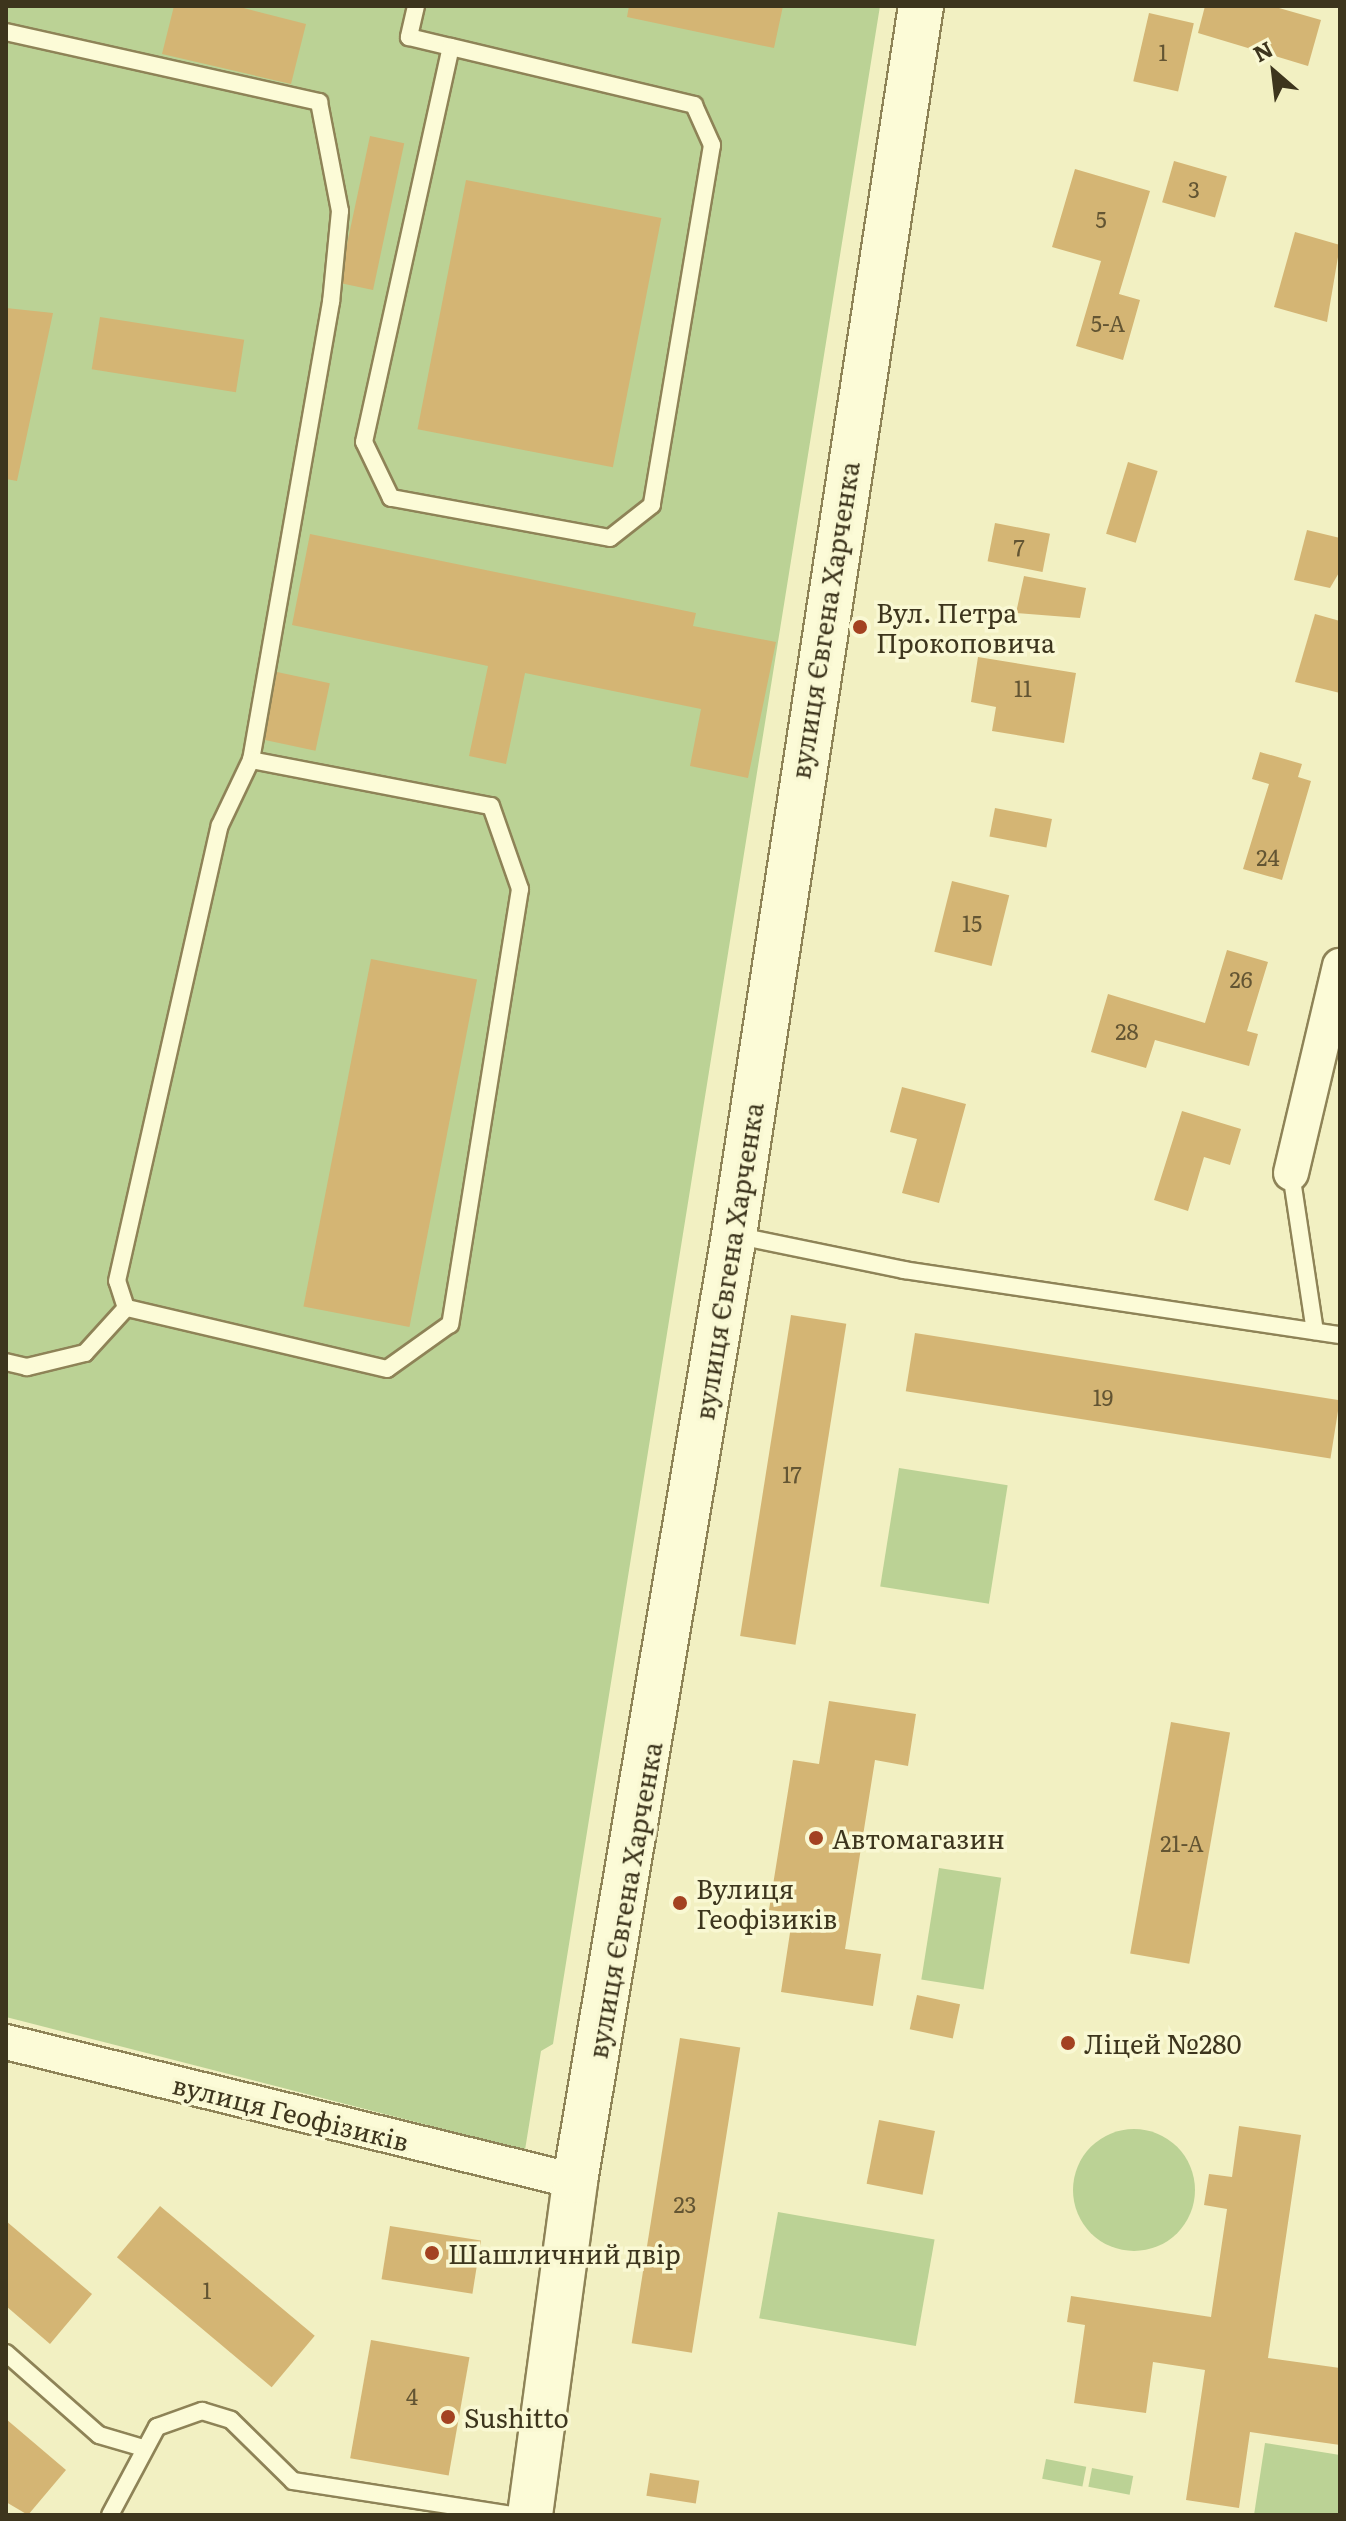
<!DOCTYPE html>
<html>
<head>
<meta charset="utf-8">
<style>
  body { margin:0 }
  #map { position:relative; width:1346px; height:2521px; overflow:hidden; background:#f2f0c2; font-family:Literata,serif }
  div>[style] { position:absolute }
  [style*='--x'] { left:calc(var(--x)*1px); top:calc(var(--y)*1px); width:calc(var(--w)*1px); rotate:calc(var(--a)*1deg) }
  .green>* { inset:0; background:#bbd295; transform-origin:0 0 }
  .round { border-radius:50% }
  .building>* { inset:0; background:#d4b574; transform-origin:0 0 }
  .roads { filter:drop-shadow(2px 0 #8e8357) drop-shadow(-2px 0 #8e8357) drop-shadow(0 2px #8e8357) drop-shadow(0 -2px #8e8357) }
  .service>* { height:16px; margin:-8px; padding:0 8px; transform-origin:8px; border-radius:8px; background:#fcfbd7 }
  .minor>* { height:34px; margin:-17px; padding:0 17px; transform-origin:17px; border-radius:17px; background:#fcfbd7 }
  .secondary>* { height:44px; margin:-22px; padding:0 22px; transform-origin:22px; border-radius:22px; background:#fcfbd7 }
  .dots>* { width:22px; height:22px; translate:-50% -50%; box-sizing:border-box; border:4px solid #f9f8d3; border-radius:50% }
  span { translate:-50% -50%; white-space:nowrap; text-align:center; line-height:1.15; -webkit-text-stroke:7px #f9f8d3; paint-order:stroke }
  .number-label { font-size:22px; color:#635533 }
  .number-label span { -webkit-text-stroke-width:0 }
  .poi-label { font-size:26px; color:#3d351d }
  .left { translate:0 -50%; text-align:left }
  .street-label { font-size:26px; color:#3d351d }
  .frame { position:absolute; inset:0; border:8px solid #3d351d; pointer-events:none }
  .north { position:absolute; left:1234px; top:32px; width:80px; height:80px; -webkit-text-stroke:6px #f9f8d3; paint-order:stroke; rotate:332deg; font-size:22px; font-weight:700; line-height:32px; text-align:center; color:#3d351d }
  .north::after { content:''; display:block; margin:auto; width:28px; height:36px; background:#3d351d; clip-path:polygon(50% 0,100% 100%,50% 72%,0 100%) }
</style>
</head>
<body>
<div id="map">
  <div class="green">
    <div style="clip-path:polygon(6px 6px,880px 6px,553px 2044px,541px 2051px,525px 2150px,6px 2017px)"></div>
    <div style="left:899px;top:1468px;width:110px;height:120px;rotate:9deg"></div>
    <div style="left:939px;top:1868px;width:63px;height:113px;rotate:9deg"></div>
    <div class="round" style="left:1073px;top:2129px;width:122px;height:122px"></div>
    <div style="left:778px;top:2212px;width:159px;height:108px;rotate:10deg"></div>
    <div style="clip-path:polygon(1265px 2443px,1340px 2455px,1340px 2515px,1254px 2515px)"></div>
    <div style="left:1046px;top:2459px;width:41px;height:20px;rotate:11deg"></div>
    <div style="left:1092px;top:2468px;width:42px;height:19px;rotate:11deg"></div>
  </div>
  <div class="building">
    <div style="clip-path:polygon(174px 6px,236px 6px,306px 24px,291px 84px,162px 54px)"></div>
    <div style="clip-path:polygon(629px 6px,783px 6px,774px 48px,627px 17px)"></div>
    <div style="clip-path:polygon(1205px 6px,1272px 6px,1321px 20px,1308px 66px,1198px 33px)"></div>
    <div style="left:1149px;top:13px;width:46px;height:70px;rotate:13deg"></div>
    <div style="left:370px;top:136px;width:35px;height:150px;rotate:12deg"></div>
    <div style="left:1174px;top:161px;width:55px;height:43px;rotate:16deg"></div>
    <div style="clip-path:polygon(1075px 169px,1150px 191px,1119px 294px,1140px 300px,1123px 360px,1076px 346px,1101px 261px,1052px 247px)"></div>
    <div style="left:466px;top:180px;width:199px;height:254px;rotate:11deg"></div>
    <div style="clip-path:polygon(1295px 232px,1340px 245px,1327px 322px,1274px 307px)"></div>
    <div style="clip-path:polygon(6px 308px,53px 313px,17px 481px,6px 479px)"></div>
    <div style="left:100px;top:317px;width:146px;height:53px;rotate:9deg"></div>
    <div style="left:1128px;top:462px;width:31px;height:75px;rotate:17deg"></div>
    <div style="left:995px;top:523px;width:56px;height:39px;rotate:11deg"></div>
    <div style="clip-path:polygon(1307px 530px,1340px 538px,1340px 571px,1330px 588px,1294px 580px)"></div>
    <div style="clip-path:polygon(310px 534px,696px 613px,693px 626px,776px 642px,748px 778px,690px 766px,701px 709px,525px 673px,506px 764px,469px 756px,488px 666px,292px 625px)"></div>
    <div style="clip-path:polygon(1024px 576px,1086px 588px,1080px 618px,1016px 613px)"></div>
    <div style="clip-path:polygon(1315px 614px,1340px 621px,1340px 693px,1295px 682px)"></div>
    <div style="clip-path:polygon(978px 657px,1076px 673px,1064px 743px,992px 731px,996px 707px,971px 702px)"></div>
    <div style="left:277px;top:672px;width:54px;height:69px;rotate:12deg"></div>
    <div style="clip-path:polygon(1260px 752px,1302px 764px,1298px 777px,1311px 781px,1282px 880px,1243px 869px,1269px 784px,1252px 779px)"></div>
    <div style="left:995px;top:808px;width:58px;height:29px;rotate:11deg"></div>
    <div style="left:952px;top:881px;width:59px;height:73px;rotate:14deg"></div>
    <div style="clip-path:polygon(1227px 950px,1268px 962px,1247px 1031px,1258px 1034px,1249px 1066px,1155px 1040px,1146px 1068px,1091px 1052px,1108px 994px,1205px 1023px)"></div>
    <div style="left:371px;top:959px;width:108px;height:354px;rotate:11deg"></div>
    <div style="clip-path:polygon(902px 1087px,966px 1104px,939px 1203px,902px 1193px,917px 1139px,890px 1132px)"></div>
    <div style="clip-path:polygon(1182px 1111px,1241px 1129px,1230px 1165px,1204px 1157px,1188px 1211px,1154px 1200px)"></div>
    <div style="left:791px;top:1315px;width:56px;height:325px;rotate:9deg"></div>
    <div style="left:915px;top:1333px;width:430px;height:59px;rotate:9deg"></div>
    <div style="clip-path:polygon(829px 1701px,916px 1714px,908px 1766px,875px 1760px,845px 1949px,881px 1954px,873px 2006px,781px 1992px,793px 1913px,769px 1910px,793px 1760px,819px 1764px)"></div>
    <div style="left:1171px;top:1722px;width:60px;height:235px;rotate:10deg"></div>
    <div style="left:917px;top:1995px;width:44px;height:35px;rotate:12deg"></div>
    <div style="left:680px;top:2038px;width:61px;height:309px;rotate:9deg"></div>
    <div style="left:879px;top:2120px;width:57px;height:65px;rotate:11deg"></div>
    <div style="clip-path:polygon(1239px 2126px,1301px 2135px,1268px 2358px,1340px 2368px,1340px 2445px,1250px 2432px,1239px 2508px,1186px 2500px,1205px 2370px,1153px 2362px,1146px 2413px,1074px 2403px,1085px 2325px,1067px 2322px,1071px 2296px,1211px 2317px,1227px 2209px,1204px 2205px,1209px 2174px,1232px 2177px)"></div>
    <div style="left:160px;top:2206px;width:202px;height:67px;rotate:40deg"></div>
    <div style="clip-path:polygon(6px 2221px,92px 2294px,50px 2344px,6px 2306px)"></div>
    <div style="left:390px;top:2226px;width:92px;height:54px;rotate:9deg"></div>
    <div style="left:371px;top:2340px;width:100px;height:120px;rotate:10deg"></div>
    <div style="clip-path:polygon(6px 2419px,66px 2470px,28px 2515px,6px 2502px)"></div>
    <div style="left:650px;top:2473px;width:50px;height:23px;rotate:9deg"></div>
  </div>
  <div class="roads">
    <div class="service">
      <div style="--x:416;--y:6;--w:32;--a:103"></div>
      <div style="--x:409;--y:37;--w:43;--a:13.4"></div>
      <div style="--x:451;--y:47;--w:250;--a:13.4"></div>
      <div style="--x:694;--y:105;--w:44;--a:65.8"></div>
      <div style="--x:712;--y:145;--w:365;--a:99.5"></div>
      <div style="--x:652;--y:505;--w:53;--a:141.8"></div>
      <div style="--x:610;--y:538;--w:223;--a:-169.6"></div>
      <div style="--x:391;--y:498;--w:62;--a:-115.7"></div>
      <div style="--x:364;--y:442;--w:404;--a:-77.6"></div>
      <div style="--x:6;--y:32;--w:321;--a:12.6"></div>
      <div style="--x:319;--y:102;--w:111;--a:79.1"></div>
      <div style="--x:340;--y:211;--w:91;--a:95.6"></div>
      <div style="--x:331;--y:302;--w:465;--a:99.9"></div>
      <div style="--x:251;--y:760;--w:244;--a:10.9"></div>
      <div style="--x:491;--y:806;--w:88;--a:70.7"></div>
      <div style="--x:520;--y:889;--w:441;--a:99.1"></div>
      <div style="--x:450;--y:1324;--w:77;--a:144.5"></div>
      <div style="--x:387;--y:1369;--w:268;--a:-166.8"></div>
      <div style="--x:126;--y:1308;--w:61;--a:132.3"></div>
      <div style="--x:85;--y:1353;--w:60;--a:166.4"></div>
      <div style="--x:27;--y:1367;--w:22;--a:-167"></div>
      <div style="--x:1291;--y:1173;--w:160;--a:81.4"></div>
      <div style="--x:734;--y:1235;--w:174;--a:11.6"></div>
      <div style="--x:904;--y:1270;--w:441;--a:8.5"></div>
      <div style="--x:126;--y:1308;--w:28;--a:-108"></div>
      <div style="--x:117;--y:1281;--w:467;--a:-77.3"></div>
      <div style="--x:220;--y:825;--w:72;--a:-64.5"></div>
      <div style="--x:6;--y:2353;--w:124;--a:41.4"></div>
      <div style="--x:99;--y:2435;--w:43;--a:16.3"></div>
      <div style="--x:110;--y:2515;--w:100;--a:-61.9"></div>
      <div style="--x:157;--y:2427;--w:48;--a:-19.6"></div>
      <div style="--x:202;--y:2411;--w:30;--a:17"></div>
      <div style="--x:231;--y:2420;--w:87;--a:44.5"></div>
      <div style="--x:293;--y:2481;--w:223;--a:8.8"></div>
    </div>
    <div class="minor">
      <div style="--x:1291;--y:1173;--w:213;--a:-76.7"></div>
      <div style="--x:6;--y:2042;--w:586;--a:13.73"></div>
    </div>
    <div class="secondary">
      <div style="--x:530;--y:2515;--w:337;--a:-82.3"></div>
      <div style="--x:575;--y:2181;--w:959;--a:-80.46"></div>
      <div style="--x:734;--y:1235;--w:1243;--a:-81.35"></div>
    </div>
  </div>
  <div class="dots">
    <div style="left:860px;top:627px;background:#a34221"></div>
    <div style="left:816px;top:1838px;background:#a34221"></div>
    <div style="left:680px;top:1903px;background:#a34221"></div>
    <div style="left:1068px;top:2043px;background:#a34221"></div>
    <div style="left:432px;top:2253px;background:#a34221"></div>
    <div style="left:448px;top:2417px;background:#a34221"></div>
  </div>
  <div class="number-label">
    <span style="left:1163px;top:52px">1</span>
    <span style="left:1194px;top:189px">3</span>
    <span style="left:1101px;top:219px">5</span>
    <span style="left:1108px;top:323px">5-А</span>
    <span style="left:1019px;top:547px">7</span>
    <span style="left:1023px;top:688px">11</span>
    <span style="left:1268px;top:857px">24</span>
    <span style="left:972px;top:923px">15</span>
    <span style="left:1241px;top:979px">26</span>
    <span style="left:1127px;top:1031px">28</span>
    <span style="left:1103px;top:1397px">19</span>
    <span style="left:792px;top:1474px">17</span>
    <span style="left:1182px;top:1843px">21-А</span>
    <span style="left:685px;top:2204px">23</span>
    <span style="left:207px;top:2290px">1</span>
    <span style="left:412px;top:2396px">4</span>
  </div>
  <div class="poi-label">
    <span class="left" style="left:876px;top:627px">Вул. Петра<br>Прокоповича</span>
    <span class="left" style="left:832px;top:1838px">Автомагазин</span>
    <span class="left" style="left:696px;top:1903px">Вулиця<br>Геофізиків</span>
    <span class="left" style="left:1084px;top:2043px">Ліцей №280</span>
    <span class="left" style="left:448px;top:2253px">Шашличний двір</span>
    <span class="left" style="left:464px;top:2417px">Sushitto</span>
  </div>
  <div class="street-label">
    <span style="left:824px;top:620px;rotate:-81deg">вулиця Євгена Харченка</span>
    <span style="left:728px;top:1261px;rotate:-81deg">вулиця Євгена Харченка</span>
    <span style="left:624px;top:1900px;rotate:-80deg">вулиця Євгена Харченка</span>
    <span style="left:291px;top:2112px;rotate:14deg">вулиця Геофізиків</span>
  </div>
  <div class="frame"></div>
  <div class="north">N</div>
</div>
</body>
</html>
